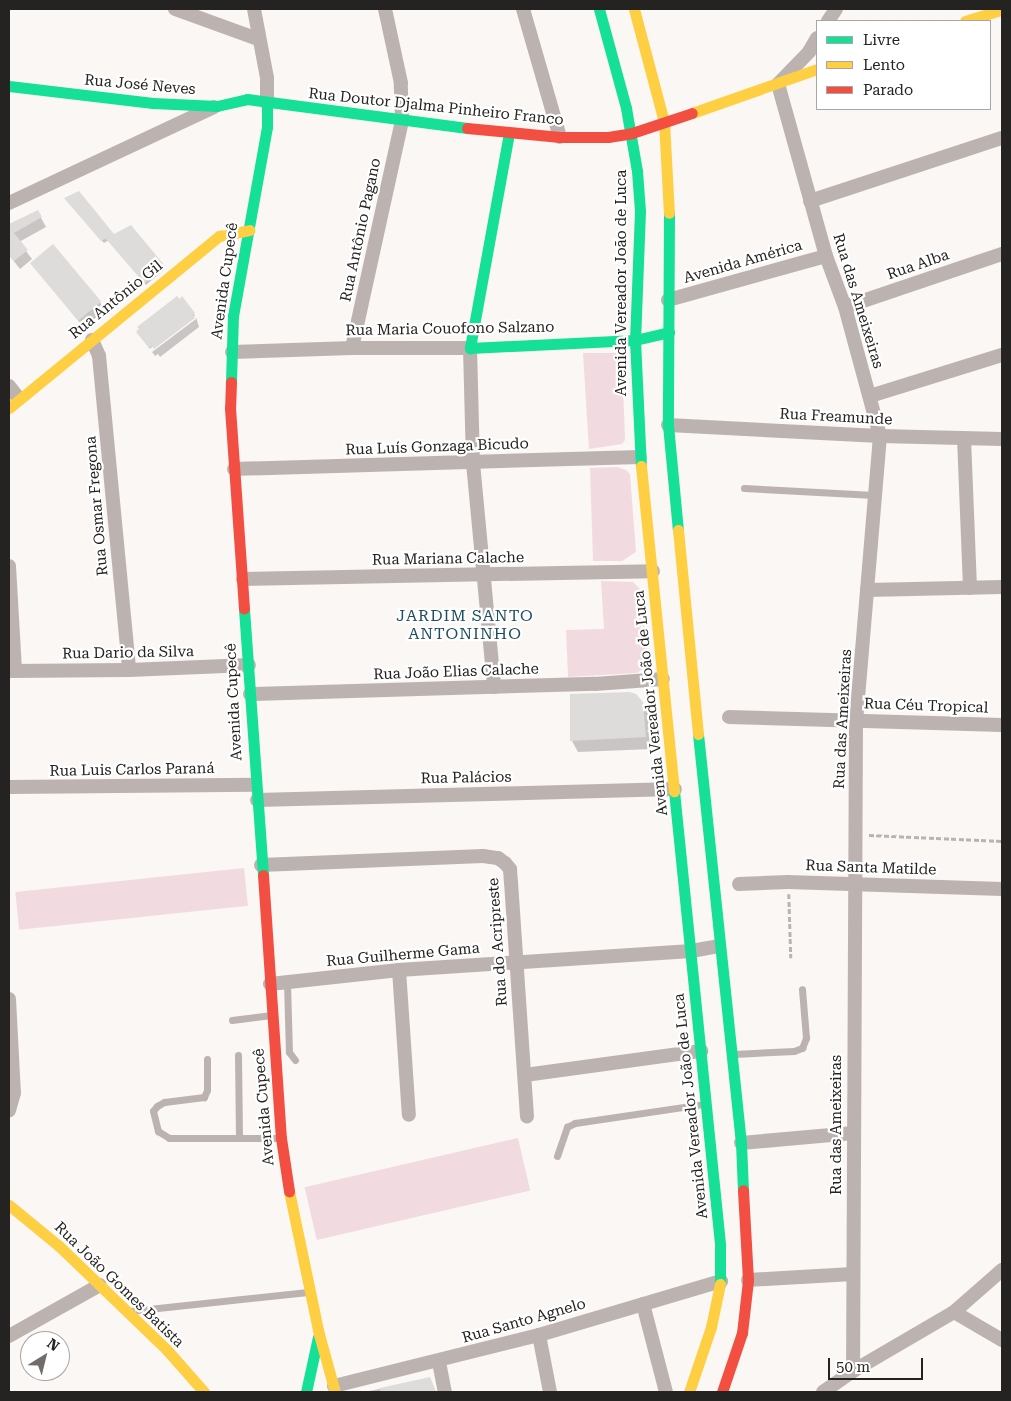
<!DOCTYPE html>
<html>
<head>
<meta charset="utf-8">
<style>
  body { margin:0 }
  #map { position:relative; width:1011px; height:1401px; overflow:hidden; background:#faf7f5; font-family:"Roboto Serif",serif }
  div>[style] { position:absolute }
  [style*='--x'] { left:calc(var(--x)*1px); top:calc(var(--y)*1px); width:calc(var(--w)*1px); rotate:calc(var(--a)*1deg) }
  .green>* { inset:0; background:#f2dbe0; transform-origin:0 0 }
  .shadow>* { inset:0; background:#0003; transform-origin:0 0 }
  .building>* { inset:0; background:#dddcda; transform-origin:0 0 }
  .path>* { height:2.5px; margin-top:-1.25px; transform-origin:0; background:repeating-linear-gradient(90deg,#b9b3b1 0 5px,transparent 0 7.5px) }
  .lane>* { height:7px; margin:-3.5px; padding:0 3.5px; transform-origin:3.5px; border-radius:3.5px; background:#bcb3b1 }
  .street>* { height:14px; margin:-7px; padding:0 7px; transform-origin:7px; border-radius:7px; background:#bcb3b1 }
  .fast>* { height:11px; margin:-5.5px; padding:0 5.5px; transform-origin:5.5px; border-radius:5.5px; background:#16e098 }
  .slow>* { height:11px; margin:-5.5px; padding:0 5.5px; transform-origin:5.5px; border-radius:5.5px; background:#ffcf43 }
  .jam>* { height:11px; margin:-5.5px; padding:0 5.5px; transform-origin:5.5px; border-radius:5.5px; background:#f24e42 }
  span { translate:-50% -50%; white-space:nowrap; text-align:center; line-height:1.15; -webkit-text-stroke:4.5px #fff; paint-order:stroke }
  .street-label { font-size:15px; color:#252321 }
  .neighbourhood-label { font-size:16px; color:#1f4e62; letter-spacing:1px }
  .frame { position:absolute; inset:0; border:10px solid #252321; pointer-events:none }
  .legend { position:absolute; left:816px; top:20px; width:175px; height:90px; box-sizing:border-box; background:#fff; border:1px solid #a8a7a6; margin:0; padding:6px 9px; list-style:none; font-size:15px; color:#252321 }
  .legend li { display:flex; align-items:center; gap:10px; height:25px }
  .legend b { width:25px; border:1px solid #a8a7a6 }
  .north { position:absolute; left:20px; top:1331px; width:50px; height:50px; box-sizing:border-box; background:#fff; border:1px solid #a8a7a6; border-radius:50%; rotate:36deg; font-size:14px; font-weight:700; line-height:20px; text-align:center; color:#252321 }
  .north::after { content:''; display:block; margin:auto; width:18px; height:22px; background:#706d6b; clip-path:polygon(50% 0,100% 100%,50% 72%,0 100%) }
  .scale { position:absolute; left:828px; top:1358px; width:95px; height:22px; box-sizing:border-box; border:2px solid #252321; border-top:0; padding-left:6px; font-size:15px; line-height:18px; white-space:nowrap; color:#252321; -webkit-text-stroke:4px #fff; paint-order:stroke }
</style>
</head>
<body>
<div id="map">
  <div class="green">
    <div style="clip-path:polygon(583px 353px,617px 353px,622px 355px,625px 440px,622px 444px,589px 449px)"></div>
    <div style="clip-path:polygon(617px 467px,626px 470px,630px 474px,636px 552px,622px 561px,593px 561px,590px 468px)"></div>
    <div style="clip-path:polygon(601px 581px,633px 582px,642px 591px,648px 665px,637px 673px,568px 677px,566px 630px,604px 629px)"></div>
    <div style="left:244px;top:868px;width:38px;height:230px;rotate:84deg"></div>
    <div style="left:518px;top:1138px;width:54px;height:219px;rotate:77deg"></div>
  </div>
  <div class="shadow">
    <div style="clip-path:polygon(67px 201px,114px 236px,165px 269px,146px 285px,109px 240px,104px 243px)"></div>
    <div style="clip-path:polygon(38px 212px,46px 227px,19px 242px,32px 259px,20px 269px,9px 255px,9px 226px)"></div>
    <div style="clip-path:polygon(32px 263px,100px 302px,104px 311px,84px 328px)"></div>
    <div style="left:182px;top:298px;width:22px;height:56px;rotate:54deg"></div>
    <div style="clip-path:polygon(196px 317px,199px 327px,160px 357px,158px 354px,155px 356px,152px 352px,196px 319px)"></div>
    <div style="clip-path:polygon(642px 703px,649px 715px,652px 749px,578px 752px,572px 741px)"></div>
    <div style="clip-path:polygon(430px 1378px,436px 1392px,365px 1392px)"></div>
  </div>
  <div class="building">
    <div style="clip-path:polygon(79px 191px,114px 234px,131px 225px,165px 266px,144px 283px,106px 239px,109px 237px,101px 241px,64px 198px)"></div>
    <div style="clip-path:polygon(38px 210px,42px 217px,14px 233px,28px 250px,14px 261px,9px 254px,9px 224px)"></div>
    <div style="left:53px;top:244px;width:75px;height:30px;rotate:50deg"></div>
    <div style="clip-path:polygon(177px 296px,180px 299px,182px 296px,195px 313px,193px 315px,195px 318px,154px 349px,152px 346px,149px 348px,136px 332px,139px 329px,137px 327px)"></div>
    <div style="clip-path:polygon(630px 692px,636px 694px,643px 702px,646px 737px,570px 741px,570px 694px)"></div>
    <div style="clip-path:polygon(430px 1377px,436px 1392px,380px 1392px,380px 1388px)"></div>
  </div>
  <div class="path">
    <div style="--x:869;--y:835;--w:133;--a:2.6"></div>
    <div style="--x:789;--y:894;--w:64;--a:88.2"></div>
  </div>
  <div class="lane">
    <div style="--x:744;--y:488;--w:130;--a:3.1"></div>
    <div style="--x:287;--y:982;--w:70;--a:88.4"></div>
    <div style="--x:289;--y:1052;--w:10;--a:53"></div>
    <div style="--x:232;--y:1020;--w:40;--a:-7.1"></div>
    <div style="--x:734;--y:1054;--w:60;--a:-2.9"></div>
    <div style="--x:794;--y:1051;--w:9;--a:-21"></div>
    <div style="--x:802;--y:1048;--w:11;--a:-68"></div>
    <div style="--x:806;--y:1038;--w:49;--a:-94.7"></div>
    <div style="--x:238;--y:1055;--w:83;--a:89.3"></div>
    <div style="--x:207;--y:1059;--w:31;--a:90"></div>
    <div style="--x:207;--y:1090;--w:8;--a:113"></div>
    <div style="--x:204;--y:1097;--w:40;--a:172.9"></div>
    <div style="--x:164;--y:1102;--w:8;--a:150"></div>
    <div style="--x:157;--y:1106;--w:6;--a:129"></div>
    <div style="--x:153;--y:1111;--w:21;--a:76"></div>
    <div style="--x:158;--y:1131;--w:13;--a:32"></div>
    <div style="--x:169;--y:1138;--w:112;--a:0"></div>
    <div style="--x:557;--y:1156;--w:31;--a:-71"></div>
    <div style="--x:567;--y:1127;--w:9;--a:-27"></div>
    <div style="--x:575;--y:1123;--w:129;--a:-8.4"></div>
    <div style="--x:130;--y:1311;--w:179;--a:-6.1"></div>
  </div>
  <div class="street">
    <div style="--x:175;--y:9;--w:88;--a:19.9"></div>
    <div style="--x:254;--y:9;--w:70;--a:79.3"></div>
    <div style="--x:267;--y:78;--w:25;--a:90"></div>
    <div style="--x:523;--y:9;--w:133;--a:73.9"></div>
    <div style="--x:828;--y:21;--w:14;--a:-56"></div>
    <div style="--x:817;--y:38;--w:16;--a:120"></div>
    <div style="--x:809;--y:52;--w:45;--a:134.1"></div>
    <div style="--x:778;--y:84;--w:179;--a:74.4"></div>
    <div style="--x:826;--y:256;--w:54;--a:69.6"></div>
    <div style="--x:845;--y:307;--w:134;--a:74.8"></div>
    <div style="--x:880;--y:436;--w:285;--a:94.8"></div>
    <div style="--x:856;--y:720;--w:651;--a:90.26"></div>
    <div style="--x:810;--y:201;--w:202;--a:-18.2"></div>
    <div style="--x:9;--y:203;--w:226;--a:-25.1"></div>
    <div style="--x:668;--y:300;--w:164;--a:-15.6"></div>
    <div style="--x:845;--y:307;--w:166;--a:-18.7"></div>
    <div style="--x:92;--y:340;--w:17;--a:66"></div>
    <div style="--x:99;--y:356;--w:315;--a:84.5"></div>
    <div style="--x:352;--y:348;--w:233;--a:-77.6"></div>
    <div style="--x:402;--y:120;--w:37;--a:-92"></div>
    <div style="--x:401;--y:83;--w:76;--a:-102.2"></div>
    <div style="--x:232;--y:352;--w:120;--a:-1.9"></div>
    <div style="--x:352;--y:348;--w:118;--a:0"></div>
    <div style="--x:470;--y:348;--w:115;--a:88.5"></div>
    <div style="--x:473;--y:463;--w:225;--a:84.6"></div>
    <div style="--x:9;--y:386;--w:16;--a:52"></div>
    <div style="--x:870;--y:396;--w:138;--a:-17.3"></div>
    <div style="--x:668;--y:425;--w:212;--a:3"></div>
    <div style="--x:880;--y:436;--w:122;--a:1.4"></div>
    <div style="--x:964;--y:438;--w:150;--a:87.7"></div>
    <div style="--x:234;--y:469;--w:406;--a:-1.7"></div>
    <div style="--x:9;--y:566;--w:105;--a:86.7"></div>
    <div style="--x:243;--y:579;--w:410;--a:-1.1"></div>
    <div style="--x:867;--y:590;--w:135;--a:-1.3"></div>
    <div style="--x:9;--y:671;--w:120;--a:-0.5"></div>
    <div style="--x:129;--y:670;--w:120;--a:-2.4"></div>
    <div style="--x:250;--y:694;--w:345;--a:-1.7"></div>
    <div style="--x:595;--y:684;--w:68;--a:-4.2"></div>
    <div style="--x:729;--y:717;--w:273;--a:1.7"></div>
    <div style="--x:9;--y:787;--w:246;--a:-0.5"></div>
    <div style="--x:257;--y:800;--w:418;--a:-1.5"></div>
    <div style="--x:261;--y:865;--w:222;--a:-2.3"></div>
    <div style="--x:483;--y:856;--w:15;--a:8"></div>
    <div style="--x:498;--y:858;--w:9;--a:36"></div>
    <div style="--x:505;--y:863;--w:8;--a:50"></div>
    <div style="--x:510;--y:869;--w:13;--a:86"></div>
    <div style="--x:511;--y:882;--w:235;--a:86.1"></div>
    <div style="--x:739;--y:884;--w:49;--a:-2.3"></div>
    <div style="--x:788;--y:882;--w:214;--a:1.9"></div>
    <div style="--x:399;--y:970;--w:145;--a:86.1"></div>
    <div style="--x:270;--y:984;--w:130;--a:-6.2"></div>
    <div style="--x:399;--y:970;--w:293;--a:-3.7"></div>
    <div style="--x:691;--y:951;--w:28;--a:-10"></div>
    <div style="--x:9;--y:999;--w:94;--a:87"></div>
    <div style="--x:14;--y:1093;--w:18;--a:106"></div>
    <div style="--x:525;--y:1075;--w:178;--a:-7.8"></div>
    <div style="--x:741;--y:1143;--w:113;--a:-5.1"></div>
    <div style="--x:748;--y:1280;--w:105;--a:-3.3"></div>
    <div style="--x:643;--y:1304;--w:91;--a:75.4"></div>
    <div style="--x:954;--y:1312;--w:56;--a:30.3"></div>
    <div style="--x:539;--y:1335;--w:58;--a:79.1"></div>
    <div style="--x:9;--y:1336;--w:104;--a:-29.3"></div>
    <div style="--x:439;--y:1362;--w:31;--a:79"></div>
    <div style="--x:334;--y:1386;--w:211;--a:-14"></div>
    <div style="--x:539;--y:1335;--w:190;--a:-16.5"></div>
    <div style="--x:823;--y:1392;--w:37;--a:-35"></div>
    <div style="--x:853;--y:1371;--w:117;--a:-30.3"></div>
    <div style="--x:954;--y:1312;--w:64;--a:-41.2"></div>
  </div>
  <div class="fast">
    <div style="--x:599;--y:9;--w:103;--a:74.7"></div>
    <div style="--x:626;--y:108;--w:64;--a:80.1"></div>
    <div style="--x:637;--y:171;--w:40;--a:85.7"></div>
    <div style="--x:640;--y:211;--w:129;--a:92.2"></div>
    <div style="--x:635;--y:340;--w:126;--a:87.3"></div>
    <div style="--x:9;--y:86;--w:145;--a:6.7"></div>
    <div style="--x:153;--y:103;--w:64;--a:2.7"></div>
    <div style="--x:217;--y:106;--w:31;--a:-13"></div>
    <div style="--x:247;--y:99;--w:222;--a:7.5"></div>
    <div style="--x:509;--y:133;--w:219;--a:100.3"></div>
    <div style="--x:470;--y:348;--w:165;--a:-2.8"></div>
    <div style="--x:635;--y:340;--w:35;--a:-13"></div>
    <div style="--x:669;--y:213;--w:212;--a:90.3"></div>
    <div style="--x:668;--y:425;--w:105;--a:84.6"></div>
    <div style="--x:231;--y:382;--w:66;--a:-88.3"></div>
    <div style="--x:233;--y:316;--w:192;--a:-79.8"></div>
    <div style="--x:267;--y:127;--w:24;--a:-90"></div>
    <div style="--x:244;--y:609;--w:267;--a:85.9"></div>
    <div style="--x:698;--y:734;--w:411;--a:84"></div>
    <div style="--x:741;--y:1143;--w:47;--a:87.6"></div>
    <div style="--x:674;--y:791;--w:456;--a:84.2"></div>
    <div style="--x:720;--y:1245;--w:39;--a:90"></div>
    <div style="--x:306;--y:1392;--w:56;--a:-77.7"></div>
  </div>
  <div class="slow">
    <div style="--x:634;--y:9;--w:117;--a:75.1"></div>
    <div style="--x:664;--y:122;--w:91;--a:86.9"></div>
    <div style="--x:965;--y:21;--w:39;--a:-17"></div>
    <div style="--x:692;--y:113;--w:133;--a:-19.4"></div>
    <div style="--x:9;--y:408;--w:271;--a:-39.3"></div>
    <div style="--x:219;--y:236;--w:31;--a:-11"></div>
    <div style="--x:641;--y:466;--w:327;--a:84.2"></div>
    <div style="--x:678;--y:530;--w:205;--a:84.4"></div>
    <div style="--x:289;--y:1191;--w:146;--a:78.2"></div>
    <div style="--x:319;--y:1334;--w:60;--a:74.6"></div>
    <div style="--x:9;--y:1205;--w:65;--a:39.4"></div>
    <div style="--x:59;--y:1246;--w:150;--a:43.9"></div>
    <div style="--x:167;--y:1350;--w:56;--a:48.6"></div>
    <div style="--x:689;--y:1392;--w:69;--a:-71.3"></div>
    <div style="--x:711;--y:1327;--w:44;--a:-78.2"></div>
  </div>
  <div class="jam">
    <div style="--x:467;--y:128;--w:93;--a:5.5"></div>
    <div style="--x:560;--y:137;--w:48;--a:0"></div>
    <div style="--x:608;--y:137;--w:24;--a:-9"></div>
    <div style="--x:632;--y:133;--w:63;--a:-18.4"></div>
    <div style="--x:231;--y:382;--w:26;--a:92"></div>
    <div style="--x:230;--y:408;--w:201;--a:86"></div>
    <div style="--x:263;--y:875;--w:264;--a:86.1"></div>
    <div style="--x:281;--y:1138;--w:54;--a:81.4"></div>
    <div style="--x:722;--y:1392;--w:62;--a:-71.3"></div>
    <div style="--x:742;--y:1333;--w:53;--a:-83.5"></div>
    <div style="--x:748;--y:1280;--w:90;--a:-93.2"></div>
  </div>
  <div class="street-label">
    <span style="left:140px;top:85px;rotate:5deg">Rua José Neves</span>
    <span style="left:436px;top:107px;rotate:6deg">Rua Doutor Djalma Pinheiro Franco</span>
    <span style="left:361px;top:230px;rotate:-78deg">Rua Antônio Pagano</span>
    <span style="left:743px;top:262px;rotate:-16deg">Avenida América</span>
    <span style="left:918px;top:265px;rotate:-19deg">Rua Alba</span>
    <span style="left:225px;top:281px;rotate:-82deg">Avenida Cupecê</span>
    <span style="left:622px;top:283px;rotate:-90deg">Avenida Vereador João de Luca</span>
    <span style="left:116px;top:300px;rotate:-39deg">Rua Antônio Gil</span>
    <span style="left:858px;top:301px;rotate:73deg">Rua das Ameixeiras</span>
    <span style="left:450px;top:329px;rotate:-1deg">Rua Maria Couofono Salzano</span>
    <span style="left:836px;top:417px;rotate:3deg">Rua Freamunde</span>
    <span style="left:437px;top:447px;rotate:-2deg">Rua Luís Gonzaga Bicudo</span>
    <span style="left:97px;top:506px;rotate:-95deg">Rua Osmar Fregona</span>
    <span style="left:448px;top:559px;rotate:-1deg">Rua Mariana Calache</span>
    <span style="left:128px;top:653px;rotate:-1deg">Rua Dario da Silva</span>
    <span style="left:456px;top:672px;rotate:-2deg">Rua João Elias Calache</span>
    <span style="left:234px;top:702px;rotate:-93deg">Avenida Cupecê</span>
    <span style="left:651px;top:703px;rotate:-96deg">Avenida Vereador João de Luca</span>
    <span style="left:926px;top:706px;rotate:2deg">Rua Céu Tropical</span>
    <span style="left:843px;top:719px;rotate:-87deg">Rua das Ameixeiras</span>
    <span style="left:132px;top:770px;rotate:-1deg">Rua Luis Carlos Paraná</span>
    <span style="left:466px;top:778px;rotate:-1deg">Rua Palácios</span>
    <span style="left:871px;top:868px;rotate:2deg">Rua Santa Matilde</span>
    <span style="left:498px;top:942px;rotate:-94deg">Rua do Acripreste</span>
    <span style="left:403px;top:955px;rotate:-5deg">Rua Guilherme Gama</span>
    <span style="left:691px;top:1106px;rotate:-96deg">Avenida Vereador João de Luca</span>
    <span style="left:264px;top:1107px;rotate:-95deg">Avenida Cupecê</span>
    <span style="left:837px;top:1125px;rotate:-90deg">Rua das Ameixeiras</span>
    <span style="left:119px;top:1285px;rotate:44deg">Rua João Gomes Batista</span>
    <span style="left:524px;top:1321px;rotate:-16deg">Rua Santo Agnelo</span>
  </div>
  <div class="neighbourhood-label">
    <span style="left:465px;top:625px">JARDIM SANTO<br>ANTONINHO</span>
  </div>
  <div class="frame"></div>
  <ul class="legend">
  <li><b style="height:6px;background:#16e098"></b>Livre</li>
  <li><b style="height:6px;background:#ffcf43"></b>Lento</li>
  <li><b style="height:6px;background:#f24e42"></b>Parado</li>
  </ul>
  <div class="north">N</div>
  <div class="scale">50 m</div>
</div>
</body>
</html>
